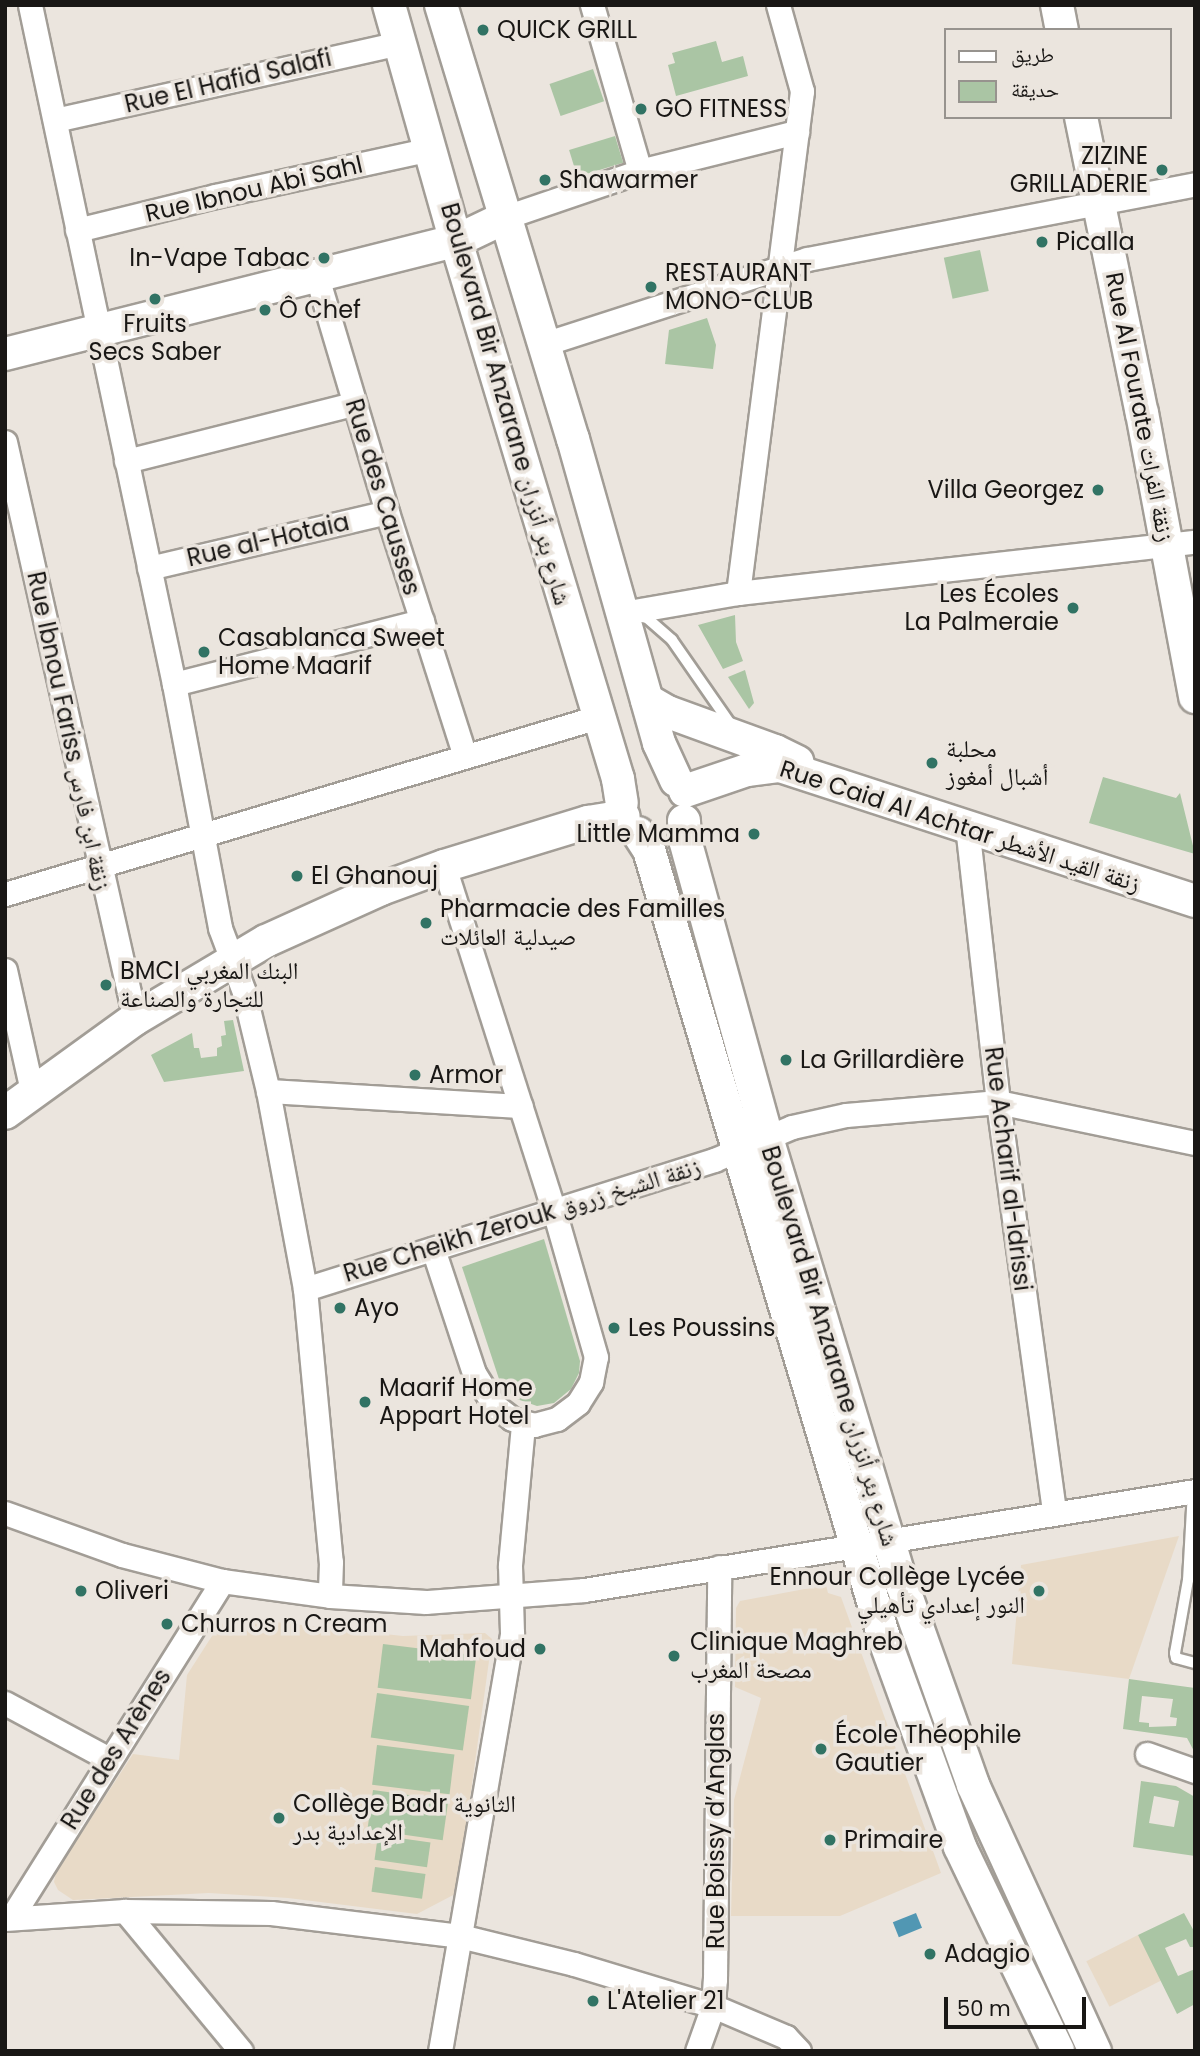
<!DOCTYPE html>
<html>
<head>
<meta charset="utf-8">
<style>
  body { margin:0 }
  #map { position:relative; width:1200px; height:2056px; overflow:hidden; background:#ebe5de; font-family:Poppins,"Noto Naskh Arabic",sans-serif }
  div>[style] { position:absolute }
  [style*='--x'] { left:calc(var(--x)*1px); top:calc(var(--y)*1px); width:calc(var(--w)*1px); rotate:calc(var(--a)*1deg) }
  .education>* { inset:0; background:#e8dac7; transform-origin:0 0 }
  .green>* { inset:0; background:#aac5a4; transform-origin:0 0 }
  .water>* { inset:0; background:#5197b3; transform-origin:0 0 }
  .roads { filter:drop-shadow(2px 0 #a29d96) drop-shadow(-2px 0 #a29d96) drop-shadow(0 2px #a29d96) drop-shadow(0 -2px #a29d96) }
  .lane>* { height:10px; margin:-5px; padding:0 5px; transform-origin:5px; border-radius:5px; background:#fff }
  .street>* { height:23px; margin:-11.5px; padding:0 11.5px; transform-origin:11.5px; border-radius:11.5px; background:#fff }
  .secondary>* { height:32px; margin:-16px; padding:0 16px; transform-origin:16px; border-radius:16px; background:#fff }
  .dots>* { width:19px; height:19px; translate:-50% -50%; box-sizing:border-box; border:4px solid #ebe5de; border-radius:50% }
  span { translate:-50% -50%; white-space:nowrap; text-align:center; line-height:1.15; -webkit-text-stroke:7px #ebe5de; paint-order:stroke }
  .poi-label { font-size:24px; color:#191715 }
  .left { translate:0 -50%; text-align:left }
  .right { translate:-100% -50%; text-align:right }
  .street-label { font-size:24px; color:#191715 }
  .frame { position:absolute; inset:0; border:7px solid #191715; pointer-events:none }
  .legend { position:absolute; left:944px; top:28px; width:228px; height:91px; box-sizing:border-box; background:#ebe5de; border:2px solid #97938e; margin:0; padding:9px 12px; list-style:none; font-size:21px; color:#191715 }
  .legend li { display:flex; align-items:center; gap:14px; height:35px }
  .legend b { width:35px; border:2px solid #97938e }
  .scale { position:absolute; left:944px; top:1997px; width:142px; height:32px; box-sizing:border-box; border:4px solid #191715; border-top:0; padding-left:9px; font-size:21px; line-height:24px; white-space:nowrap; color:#191715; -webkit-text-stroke:5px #ebe5de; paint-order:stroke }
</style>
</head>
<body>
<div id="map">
  <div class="education">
    <div style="clip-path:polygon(1179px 1536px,1129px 1679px,1012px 1664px,1021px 1565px)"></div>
    <div style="clip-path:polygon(826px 1585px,828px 1593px,841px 1597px,941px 1873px,840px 1916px,731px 1916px,734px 1800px,761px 1698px,735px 1687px,736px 1608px,740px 1601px)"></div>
    <div style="clip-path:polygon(237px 1618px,403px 1636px,485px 1633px,492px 1639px,457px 1893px,417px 1914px,288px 1898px,209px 1893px,73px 1900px,58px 1890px,54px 1882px,56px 1872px,133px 1754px,179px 1760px,187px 1675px,219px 1625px)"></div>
    <div style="left:1138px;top:1935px;width:51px;height:58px;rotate:63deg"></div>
  </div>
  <div class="green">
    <div style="clip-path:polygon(716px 41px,722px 62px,743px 56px,748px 76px,676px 96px,668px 65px,675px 63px,672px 53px)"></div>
    <div style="left:593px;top:69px;width:34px;height:46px;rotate:71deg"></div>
    <div style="left:615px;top:136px;width:28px;height:48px;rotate:73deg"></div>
    <div style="left:980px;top:250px;width:42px;height:37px;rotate:78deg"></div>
    <div style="clip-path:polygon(707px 318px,716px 345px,713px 369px,665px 364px,669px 330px)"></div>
    <div style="clip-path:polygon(735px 615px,736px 642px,743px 661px,723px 669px,698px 625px)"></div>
    <div style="clip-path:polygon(745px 670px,754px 703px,749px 709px,728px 677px)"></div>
    <div style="clip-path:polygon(1103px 777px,1176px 798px,1180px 793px,1195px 854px,1089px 823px)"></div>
    <div style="clip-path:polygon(233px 1020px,244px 1071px,164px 1082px,151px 1055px,192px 1033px,194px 1048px,199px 1048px,201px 1058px,217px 1056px,217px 1048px,222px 1046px,221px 1036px,226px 1035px,224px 1021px)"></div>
    <div style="clip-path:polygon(544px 1239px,580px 1361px,579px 1373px,571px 1389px,554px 1403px,537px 1406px,514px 1398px,499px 1379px,462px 1267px)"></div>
    <div style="left:383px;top:1644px;width:94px;height:44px;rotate:7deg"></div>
    <div style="clip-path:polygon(evenodd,1129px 1679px,1195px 1688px,1195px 1753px,1187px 1738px,1123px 1729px,1129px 1679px,1142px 1696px,1173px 1699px,1170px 1717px,1177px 1718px,1176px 1726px,1149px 1727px,1149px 1723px,1139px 1722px,1142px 1696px)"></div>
    <div style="left:377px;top:1693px;width:93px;height:45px;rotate:8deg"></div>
    <div style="left:377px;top:1745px;width:78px;height:40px;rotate:7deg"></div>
    <div style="clip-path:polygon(evenodd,1141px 1781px,1176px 1786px,1195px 1797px,1195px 1856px,1133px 1847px,1141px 1781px,1154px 1796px,1179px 1801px,1174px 1827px,1149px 1823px,1154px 1796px)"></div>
    <div style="left:373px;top:1790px;width:76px;height:40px;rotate:8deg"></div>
    <div style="left:378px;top:1835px;width:53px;height:25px;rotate:8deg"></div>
    <div style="left:375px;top:1867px;width:51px;height:25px;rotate:8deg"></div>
    <div style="clip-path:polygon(1184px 1913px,1195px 1933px,1195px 1947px,1190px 1947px,1186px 1939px,1165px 1948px,1178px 1976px,1195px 1969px,1195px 2004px,1177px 2014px,1138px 1935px)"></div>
  </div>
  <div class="water">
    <div style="left:916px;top:1913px;width:16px;height:25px;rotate:68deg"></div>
  </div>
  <div class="roads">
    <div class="lane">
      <div style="--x:636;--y:616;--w:11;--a:10"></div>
      <div style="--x:647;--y:618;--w:33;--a:41"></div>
      <div style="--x:672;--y:640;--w:103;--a:55.2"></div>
      <div style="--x:1193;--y:1491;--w:89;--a:93.2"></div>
      <div style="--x:1188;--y:1580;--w:74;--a:100.1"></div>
      <div style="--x:1175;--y:1653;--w:5;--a:79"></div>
      <div style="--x:1176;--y:1658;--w:20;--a:15"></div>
    </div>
    <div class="street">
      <div style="--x:30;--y:5;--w:694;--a:78.03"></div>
      <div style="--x:174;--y:684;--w:248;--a:79.3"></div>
      <div style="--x:220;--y:928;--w:68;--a:69.4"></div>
      <div style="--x:244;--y:992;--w:102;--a:76.4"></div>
      <div style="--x:268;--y:1091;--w:201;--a:79.4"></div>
      <div style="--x:305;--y:1289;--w:274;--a:84.6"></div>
      <div style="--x:331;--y:1562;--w:34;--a:92"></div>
      <div style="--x:592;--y:5;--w:173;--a:73.9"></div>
      <div style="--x:55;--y:120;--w:353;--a:-12.6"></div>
      <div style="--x:506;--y:217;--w:142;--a:-18.9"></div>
      <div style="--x:640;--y:171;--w:162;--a:-14"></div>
      <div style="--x:77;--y:230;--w:142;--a:-13.8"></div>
      <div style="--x:215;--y:196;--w:221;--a:-12.3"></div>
      <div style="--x:317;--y:277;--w:245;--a:73.4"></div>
      <div style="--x:387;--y:512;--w:256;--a:72.3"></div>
      <div style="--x:544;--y:344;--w:276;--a:-17.9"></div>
      <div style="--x:807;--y:259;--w:395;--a:-10.9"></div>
      <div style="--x:5;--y:442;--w:591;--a:77.3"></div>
      <div style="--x:126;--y:461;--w:234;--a:-14.1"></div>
      <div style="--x:149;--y:568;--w:244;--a:-13.2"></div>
      <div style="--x:738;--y:593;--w:506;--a:-82.73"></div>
      <div style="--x:802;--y:91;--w:89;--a:-105.6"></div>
      <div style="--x:622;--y:613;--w:118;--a:-9.8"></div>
      <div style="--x:738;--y:593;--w:460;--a:-6.4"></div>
      <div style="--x:174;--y:684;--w:256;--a:-14.3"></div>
      <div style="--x:967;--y:826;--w:278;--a:83.6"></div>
      <div style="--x:998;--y:1102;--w:415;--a:82.2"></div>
      <div style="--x:5;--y:894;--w:619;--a:-16.62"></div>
      <div style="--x:5;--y:970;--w:124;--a:77.4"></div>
      <div style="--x:268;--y:1091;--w:253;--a:3.4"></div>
      <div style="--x:433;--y:1249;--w:131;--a:71.7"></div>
      <div style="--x:474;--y:1373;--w:39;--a:58"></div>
      <div style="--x:495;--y:1406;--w:21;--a:37"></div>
      <div style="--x:512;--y:1419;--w:23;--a:15"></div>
      <div style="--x:534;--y:1425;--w:24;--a:-15"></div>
      <div style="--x:557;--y:1419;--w:26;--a:-37"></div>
      <div style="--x:578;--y:1403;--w:25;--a:-58"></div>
      <div style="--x:591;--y:1382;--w:25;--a:-79"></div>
      <div style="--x:596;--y:1357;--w:152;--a:-106"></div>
      <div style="--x:554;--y:1211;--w:362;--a:-107.7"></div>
      <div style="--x:305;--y:1289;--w:429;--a:-17.5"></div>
      <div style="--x:714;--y:1160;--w:85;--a:-22.9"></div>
      <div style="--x:792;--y:1127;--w:55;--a:-12.5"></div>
      <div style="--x:846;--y:1115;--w:153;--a:-4.9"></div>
      <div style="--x:998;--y:1102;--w:201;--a:11.8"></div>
      <div style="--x:5;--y:1513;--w:124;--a:19.7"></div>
      <div style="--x:122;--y:1555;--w:103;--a:14.6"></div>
      <div style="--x:222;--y:1581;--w:109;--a:7.9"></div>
      <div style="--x:330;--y:1596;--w:96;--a:3.6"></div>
      <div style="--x:426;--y:1602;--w:158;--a:-4.3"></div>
      <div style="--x:584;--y:1590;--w:619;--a:-9.2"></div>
      <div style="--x:5;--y:1703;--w:118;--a:28.3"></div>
      <div style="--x:1147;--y:1754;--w:51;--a:19.5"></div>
      <div style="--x:125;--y:1911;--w:182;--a:50.4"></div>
      <div style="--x:11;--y:1918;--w:398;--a:-57.9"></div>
      <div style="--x:5;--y:1919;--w:120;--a:-3.8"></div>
      <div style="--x:125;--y:1911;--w:146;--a:0.8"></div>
      <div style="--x:271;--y:1913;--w:190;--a:6.9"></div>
      <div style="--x:460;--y:1936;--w:117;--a:13.8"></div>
      <div style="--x:574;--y:1964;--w:145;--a:16.8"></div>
      <div style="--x:713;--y:2006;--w:79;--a:23"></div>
      <div style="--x:786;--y:2037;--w:19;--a:47"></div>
      <div style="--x:440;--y:2051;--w:424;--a:-80.2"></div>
      <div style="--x:512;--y:1633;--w:68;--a:-91.7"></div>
      <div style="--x:510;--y:1565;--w:142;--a:-84.7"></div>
      <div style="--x:697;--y:2051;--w:48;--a:-70.4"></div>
      <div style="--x:713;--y:2006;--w:27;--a:-86"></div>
      <div style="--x:715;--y:1979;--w:412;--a:-89.4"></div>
    </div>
    <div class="secondary">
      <div style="--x:389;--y:5;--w:245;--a:74.2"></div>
      <div style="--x:456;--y:241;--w:562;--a:73.24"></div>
      <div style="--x:618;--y:779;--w:24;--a:81"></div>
      <div style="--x:441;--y:5;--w:454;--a:73.1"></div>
      <div style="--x:573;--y:439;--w:316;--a:74.2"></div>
      <div style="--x:659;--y:743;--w:41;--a:65.3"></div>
      <div style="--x:1057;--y:5;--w:25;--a:79"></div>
      <div style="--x:1081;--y:117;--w:302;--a:78.4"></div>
      <div style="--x:1142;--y:413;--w:289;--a:79.4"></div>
      <div style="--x:5;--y:354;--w:465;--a:-14.1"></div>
      <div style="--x:456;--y:241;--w:55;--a:-25.6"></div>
      <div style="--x:647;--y:700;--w:24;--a:30"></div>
      <div style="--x:668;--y:712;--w:114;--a:20"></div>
      <div style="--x:775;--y:751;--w:25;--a:26"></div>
      <div style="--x:685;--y:791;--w:65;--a:-18.7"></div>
      <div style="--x:747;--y:770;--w:33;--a:-7"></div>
      <div style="--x:780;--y:766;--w:436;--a:18"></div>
      <div style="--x:684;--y:821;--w:19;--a:87"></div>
      <div style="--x:685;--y:840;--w:309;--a:74.6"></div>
      <div style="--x:767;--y:1138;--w:466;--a:73.2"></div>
      <div style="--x:902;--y:1584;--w:213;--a:70.5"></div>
      <div style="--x:973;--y:1785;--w:293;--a:65.4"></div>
      <div style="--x:638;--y:833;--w:20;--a:57"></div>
      <div style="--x:649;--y:850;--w:822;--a:73.39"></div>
      <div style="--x:884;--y:1638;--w:222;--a:70"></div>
      <div style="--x:960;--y:1847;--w:226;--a:64.3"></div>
      <div style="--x:5;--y:1113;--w:160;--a:-35.9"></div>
      <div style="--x:135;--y:1019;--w:152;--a:-30.8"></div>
      <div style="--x:266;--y:941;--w:126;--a:-24.3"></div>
      <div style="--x:381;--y:889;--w:67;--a:-20.1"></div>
      <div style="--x:444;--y:866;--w:151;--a:-17"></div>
      <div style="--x:588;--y:822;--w:36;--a:-9"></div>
    </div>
  </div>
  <div class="dots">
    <div style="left:483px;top:30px;background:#317364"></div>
    <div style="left:641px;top:109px;background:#317364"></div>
    <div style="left:1162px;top:170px;background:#317364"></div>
    <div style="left:545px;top:180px;background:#317364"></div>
    <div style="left:1042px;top:242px;background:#317364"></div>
    <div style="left:324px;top:258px;background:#317364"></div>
    <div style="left:651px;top:287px;background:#317364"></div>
    <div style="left:155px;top:299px;background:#317364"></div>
    <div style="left:265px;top:310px;background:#317364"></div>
    <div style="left:1098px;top:490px;background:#317364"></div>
    <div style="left:1073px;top:608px;background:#317364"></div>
    <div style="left:204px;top:652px;background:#317364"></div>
    <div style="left:932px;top:763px;background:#317364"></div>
    <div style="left:754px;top:834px;background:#317364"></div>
    <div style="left:297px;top:876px;background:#317364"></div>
    <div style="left:426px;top:923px;background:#317364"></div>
    <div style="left:106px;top:985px;background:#317364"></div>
    <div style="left:786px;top:1060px;background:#317364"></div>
    <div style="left:415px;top:1075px;background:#317364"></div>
    <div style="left:340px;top:1308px;background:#317364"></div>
    <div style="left:614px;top:1328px;background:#317364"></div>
    <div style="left:365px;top:1402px;background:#317364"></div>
    <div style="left:81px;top:1591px;background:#317364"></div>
    <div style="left:1039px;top:1591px;background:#317364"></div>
    <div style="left:167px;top:1624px;background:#317364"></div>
    <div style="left:540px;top:1649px;background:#317364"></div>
    <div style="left:674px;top:1656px;background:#317364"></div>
    <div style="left:821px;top:1749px;background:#317364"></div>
    <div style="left:279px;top:1818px;background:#317364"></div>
    <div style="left:830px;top:1840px;background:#317364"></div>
    <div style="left:930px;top:1954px;background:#317364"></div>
    <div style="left:593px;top:2001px;background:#317364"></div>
  </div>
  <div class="poi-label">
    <span class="left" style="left:497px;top:30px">QUICK GRILL</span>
    <span class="left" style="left:655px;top:109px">GO FITNESS</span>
    <span class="right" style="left:1148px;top:170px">ZIZINE<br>GRILLADERIE</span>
    <span class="left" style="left:559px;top:180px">Shawarmer</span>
    <span class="left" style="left:1056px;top:242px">Picalla</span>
    <span class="right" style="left:310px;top:258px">In-Vape Tabac</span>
    <span class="left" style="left:665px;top:287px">RESTAURANT<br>MONO-CLUB</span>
    <span class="left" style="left:279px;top:310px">Ô Chef</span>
    <span style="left:155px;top:338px">Fruits<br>Secs Saber</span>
    <span class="right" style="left:1084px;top:490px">Villa Georgez</span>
    <span class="right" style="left:1059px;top:608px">Les Écoles<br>La Palmeraie</span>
    <span class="left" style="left:218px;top:652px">Casablanca Sweet<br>Home Maarif</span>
    <span class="left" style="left:946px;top:763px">محلبة<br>أشبال أمغوز</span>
    <span class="right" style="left:740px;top:834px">Little Mamma</span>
    <span class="left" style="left:311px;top:876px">El Ghanouj</span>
    <span class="left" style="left:440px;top:923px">Pharmacie des Familles<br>صيدلية العائلات</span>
    <span class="left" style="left:120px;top:985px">BMCI البنك المغربي<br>للتجارة والصناعة</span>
    <span class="left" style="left:800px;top:1060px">La Grillardière</span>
    <span class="left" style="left:429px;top:1075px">Armor</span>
    <span class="left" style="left:354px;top:1308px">Ayo</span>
    <span class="left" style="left:628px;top:1328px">Les Poussins</span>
    <span class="left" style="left:379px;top:1402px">Maarif Home<br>Appart Hotel</span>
    <span class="right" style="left:1025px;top:1591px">Ennour Collège Lycée<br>النور إعدادي تأهيلي</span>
    <span class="left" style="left:95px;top:1591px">Oliveri</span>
    <span class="left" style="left:181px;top:1624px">Churros n Cream</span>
    <span class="left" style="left:690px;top:1656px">Clinique Maghreb<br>مصحة المغرب</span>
    <span class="right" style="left:526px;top:1649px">Mahfoud</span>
    <span class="left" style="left:835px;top:1749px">École Théophile<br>Gautier</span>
    <span class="left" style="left:293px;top:1818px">Collège Badr الثانوية<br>الإعدادية بدر</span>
    <span class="left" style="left:844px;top:1840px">Primaire</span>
    <span class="left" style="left:944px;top:1954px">Adagio</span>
    <span class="left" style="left:607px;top:2001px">L'Atelier 21</span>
  </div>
  <div class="street-label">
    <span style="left:228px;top:81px;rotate:-13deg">Rue El Hafid Salafi</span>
    <span style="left:254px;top:189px;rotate:-13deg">Rue Ibnou Abi Sahl</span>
    <span style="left:506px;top:404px;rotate:74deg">Boulevard Bir Anzarane شارع بئر أنزران</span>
    <span style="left:1140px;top:407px;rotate:79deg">Rue Al Fourate زنقة الفرات</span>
    <span style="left:383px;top:497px;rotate:73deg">Rue des Causses</span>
    <span style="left:268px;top:540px;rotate:-13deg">Rue al-Hotaia</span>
    <span style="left:69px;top:731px;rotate:78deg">Rue Ibnou Fariss زنقة ابن فارس</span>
    <span style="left:960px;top:826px;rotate:18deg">Rue Caid Al Achtar زنقة القيد الأشطر</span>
    <span style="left:1008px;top:1169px;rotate:83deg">Rue Acharif al-Idrissi</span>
    <span style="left:522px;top:1220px;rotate:-17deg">Rue Cheikh Zerouk زنقة الشيخ زروق</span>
    <span style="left:830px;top:1346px;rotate:73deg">Boulevard Bir Anzarane شارع بئر أنزران</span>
    <span style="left:116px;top:1749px;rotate:-58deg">Rue des Arènes</span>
    <span style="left:716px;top:1831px;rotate:-90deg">Rue Boissy d’Anglas</span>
  </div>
  <div class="frame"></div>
  <ul class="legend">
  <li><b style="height:9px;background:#fff"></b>طريق</li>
  <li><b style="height:19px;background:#aac5a4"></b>حديقة</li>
  </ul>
  <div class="scale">50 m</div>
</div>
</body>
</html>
